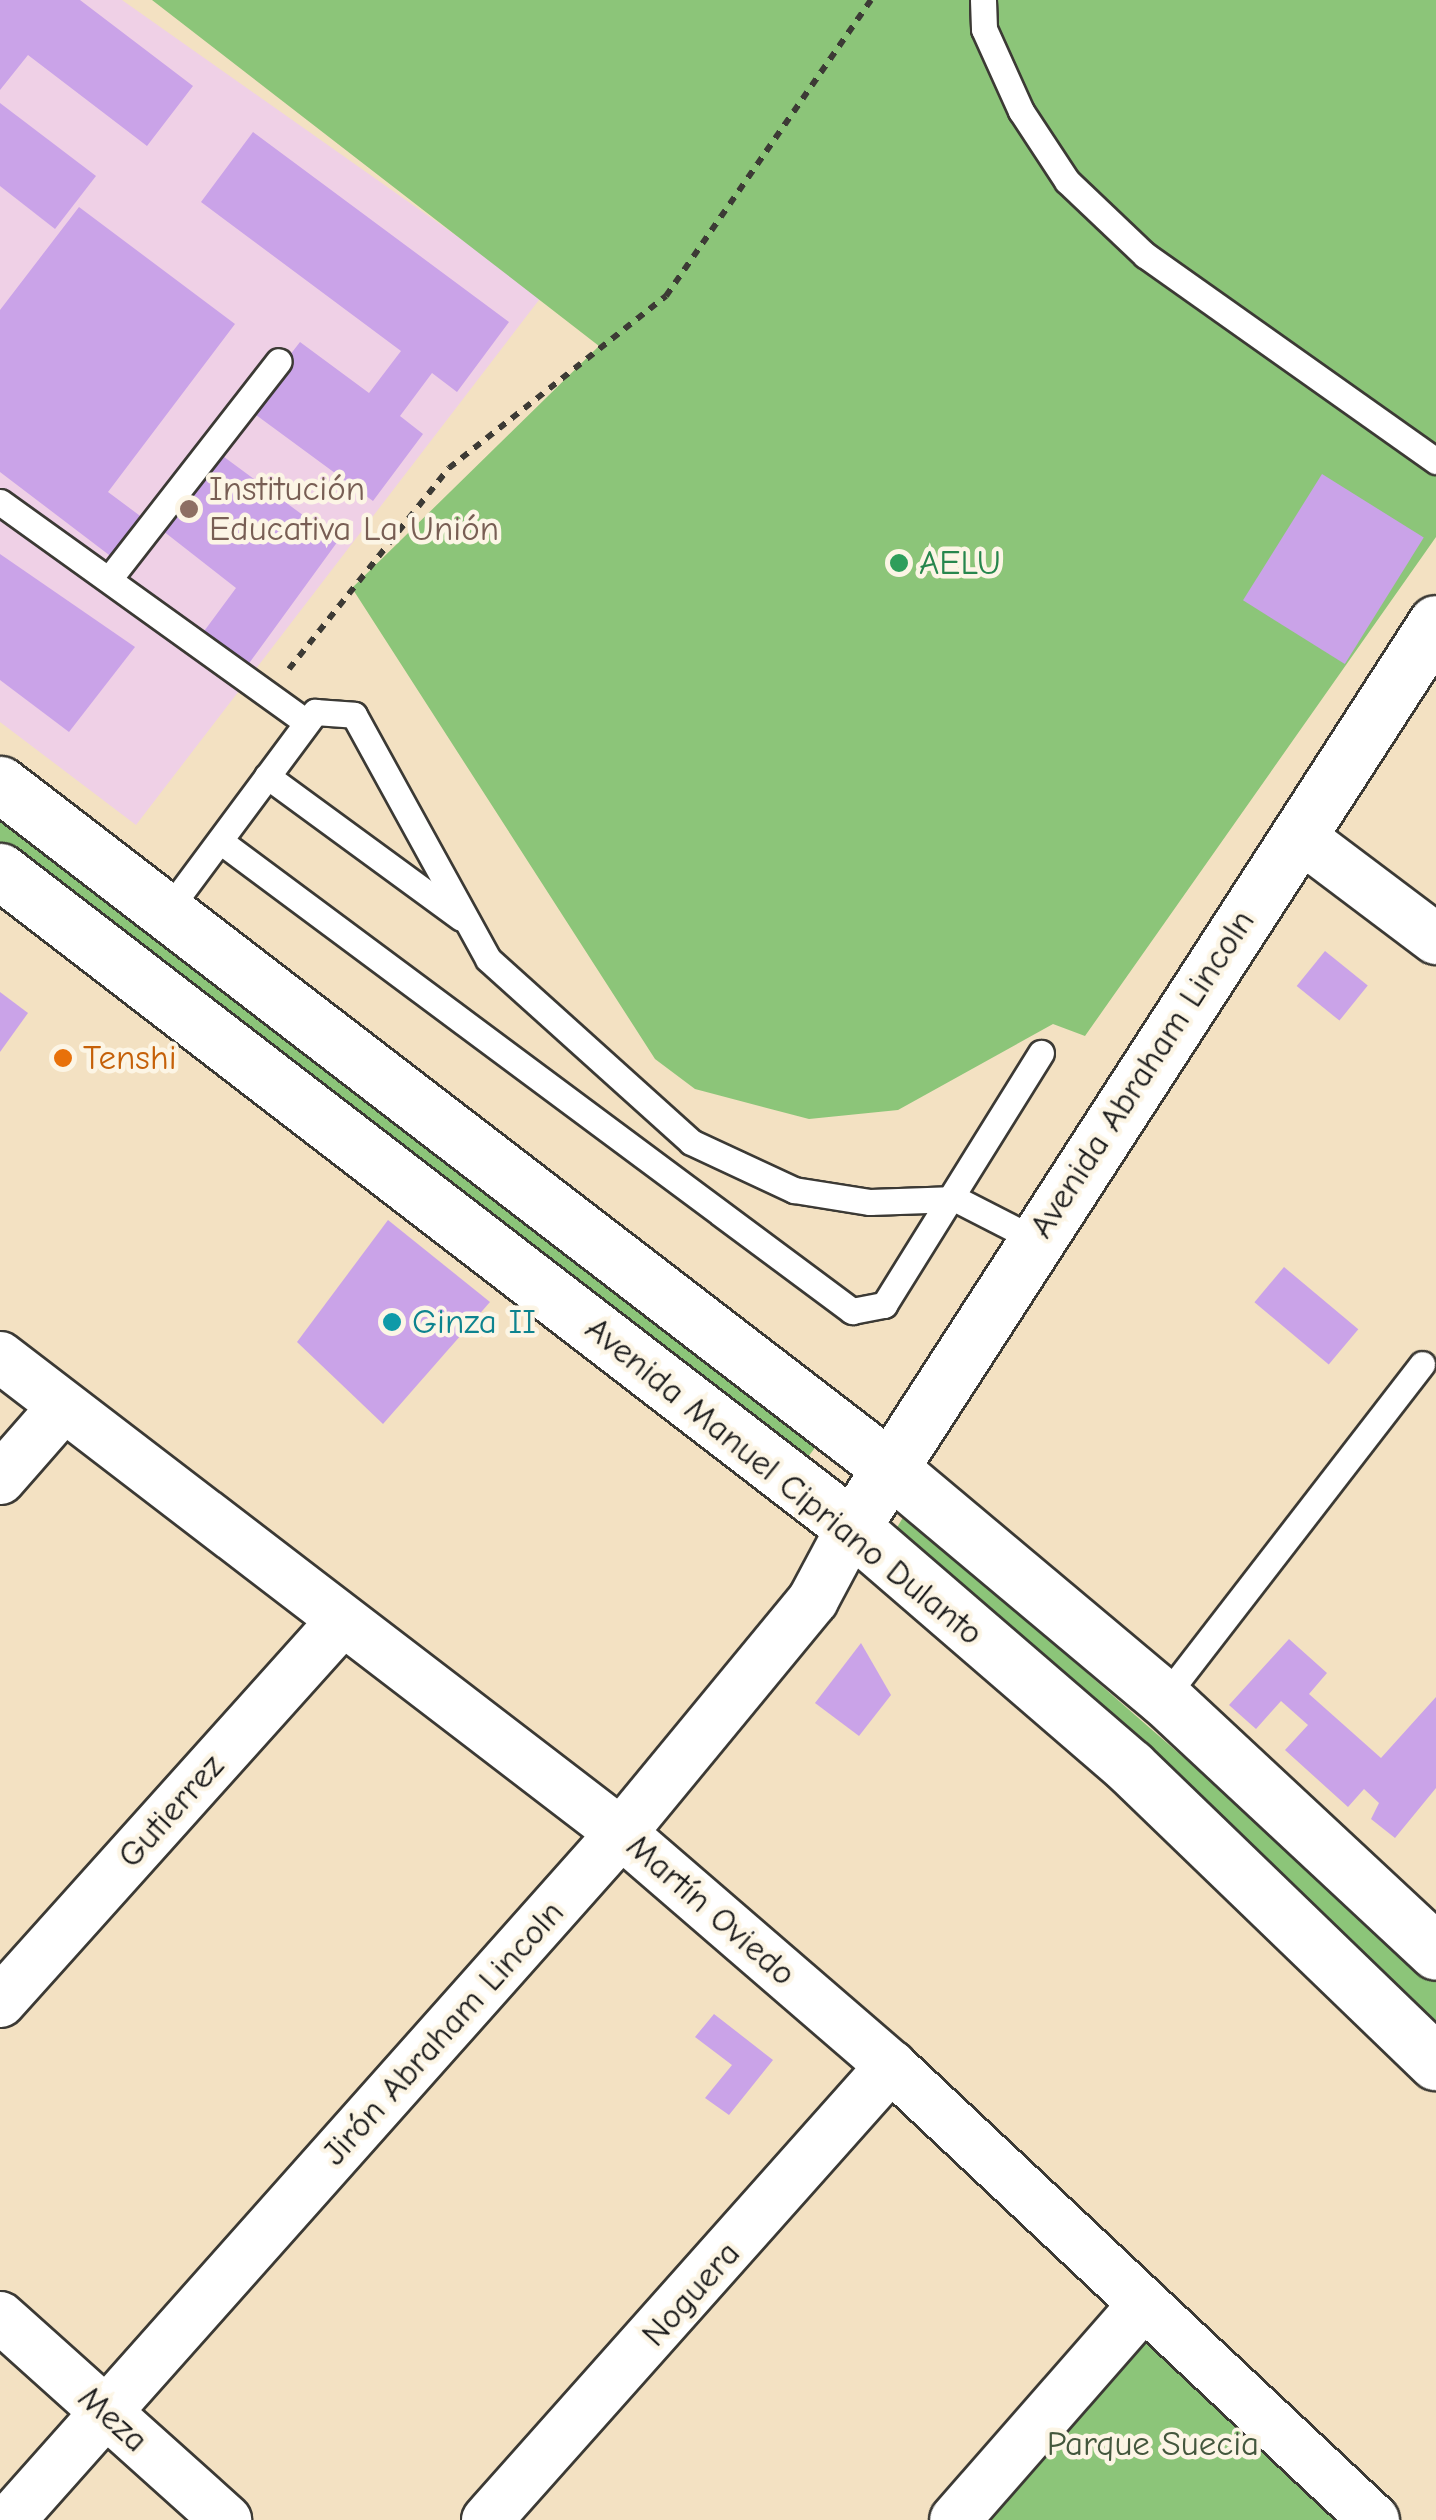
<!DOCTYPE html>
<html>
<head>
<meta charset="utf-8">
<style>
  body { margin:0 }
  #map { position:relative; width:1436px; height:2520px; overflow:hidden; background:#f3e1c2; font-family:"Comic Neue",sans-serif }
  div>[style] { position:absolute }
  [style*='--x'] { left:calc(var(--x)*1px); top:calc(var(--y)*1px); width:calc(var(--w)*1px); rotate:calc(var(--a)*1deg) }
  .built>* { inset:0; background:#efd0e6 }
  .green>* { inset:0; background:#8cc579; transform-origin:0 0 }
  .building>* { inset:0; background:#caa3e8; transform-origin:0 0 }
  .path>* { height:6px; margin-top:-3px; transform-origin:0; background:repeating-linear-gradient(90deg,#3c3a35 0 8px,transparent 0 16px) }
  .roads { filter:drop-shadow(2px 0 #3c3a35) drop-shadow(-2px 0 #3c3a35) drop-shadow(0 2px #3c3a35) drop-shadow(0 -2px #3c3a35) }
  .service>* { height:25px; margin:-12.5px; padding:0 12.5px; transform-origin:12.5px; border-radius:12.5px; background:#fff }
  .minor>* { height:50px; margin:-25px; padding:0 25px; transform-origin:25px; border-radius:25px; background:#fff }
  .tertiary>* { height:55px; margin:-27.5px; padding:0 27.5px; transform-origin:27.5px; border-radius:27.5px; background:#fff }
  .secondary>* { height:55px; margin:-27.5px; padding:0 27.5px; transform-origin:27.5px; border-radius:27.5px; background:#fff }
  .dots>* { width:28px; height:28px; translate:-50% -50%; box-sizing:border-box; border:5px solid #fcf5e5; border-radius:50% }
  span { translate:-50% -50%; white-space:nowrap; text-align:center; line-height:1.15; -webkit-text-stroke:9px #fcf5e5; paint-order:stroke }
  .education-label { font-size:35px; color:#785e54 }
  .left { translate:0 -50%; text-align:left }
  .leisure-label { font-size:35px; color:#27864d }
  .food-label { font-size:35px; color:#c56008 }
  .street-label { font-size:35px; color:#1c1c1c }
  .culture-label { font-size:35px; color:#0d838f }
  .park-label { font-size:35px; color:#43573d }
</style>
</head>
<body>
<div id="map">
  <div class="built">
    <div style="clip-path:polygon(0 0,122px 0,542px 296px,136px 825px,0 722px)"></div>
  </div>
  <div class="green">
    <div style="clip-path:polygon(152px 0,1436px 0,1436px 537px,1085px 1036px,1053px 1024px,898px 1110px,809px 1119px,695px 1089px,655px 1059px,352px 588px,599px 346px)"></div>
    <div style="left:0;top:816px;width:1031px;height:35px;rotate:37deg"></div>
    <div style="clip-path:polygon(905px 1514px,1436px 1978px,1436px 2034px,892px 1536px)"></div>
    <div style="clip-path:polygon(1147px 2338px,1342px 2520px,989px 2520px)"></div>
  </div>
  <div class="building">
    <div style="clip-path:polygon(0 0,80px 0,193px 86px,147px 146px,28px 55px,0 90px)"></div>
    <div style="clip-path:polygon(0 103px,96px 176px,55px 229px,0 186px)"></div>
    <div style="clip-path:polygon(253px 132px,509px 322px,457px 392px,432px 373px,400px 416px,423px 434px,373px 501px,248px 409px,300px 342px,369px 393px,401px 351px,201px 202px)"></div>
    <div style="clip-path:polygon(79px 207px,235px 324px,108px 492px,147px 521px,117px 561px,0 472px,0 310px)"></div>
    <div style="clip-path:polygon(216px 451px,338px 541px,247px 666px,202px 634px,236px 588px,158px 527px)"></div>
    <div style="left:1322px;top:474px;width:120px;height:149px;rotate:32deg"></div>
    <div style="clip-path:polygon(0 554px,135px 647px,69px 732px,0 680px)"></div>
    <div style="left:1325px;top:951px;width:55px;height:45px;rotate:39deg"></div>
    <div style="clip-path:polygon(0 992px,28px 1013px,0 1052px)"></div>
    <div style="clip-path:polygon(388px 1220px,490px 1302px,383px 1424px,297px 1342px)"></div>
    <div style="left:1284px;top:1267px;width:97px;height:46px;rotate:40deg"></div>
    <div style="clip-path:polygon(1289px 1639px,1327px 1673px,1309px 1694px,1381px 1758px,1436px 1697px,1436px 1788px,1395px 1838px,1371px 1819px,1379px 1803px,1364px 1789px,1348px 1807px,1285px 1750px,1308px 1725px,1281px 1701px,1256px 1729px,1229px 1705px)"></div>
    <div style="clip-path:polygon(861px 1643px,891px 1695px,859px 1736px,815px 1703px)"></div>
    <div style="clip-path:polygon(714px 2014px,773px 2060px,729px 2115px,705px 2098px,732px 2065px,695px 2037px)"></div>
  </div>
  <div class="path">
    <div style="--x:289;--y:669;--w:257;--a:-51.5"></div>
    <div style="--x:449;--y:468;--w:277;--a:-38.4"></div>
    <div style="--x:666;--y:296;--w:360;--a:-55.3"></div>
  </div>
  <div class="roads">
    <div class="service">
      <div style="--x:983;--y:0;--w:29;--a:88"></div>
      <div style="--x:984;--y:29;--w:90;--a:65.7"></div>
      <div style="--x:1021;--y:111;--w:84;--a:56.7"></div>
      <div style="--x:1067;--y:181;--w:108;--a:43.5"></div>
      <div style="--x:1145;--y:255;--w:357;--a:35.3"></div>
      <div style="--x:0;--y:502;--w:377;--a:35.7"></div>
      <div style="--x:109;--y:579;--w:276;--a:-52.1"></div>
      <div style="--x:267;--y:776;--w:240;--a:36.2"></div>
      <div style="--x:220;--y:841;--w:788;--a:36.64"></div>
      <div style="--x:852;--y:1311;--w:33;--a:-11"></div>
      <div style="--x:884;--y:1305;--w:297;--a:-58.1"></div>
      <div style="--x:165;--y:914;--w:252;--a:-53.4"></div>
      <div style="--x:315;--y:712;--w:39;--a:4"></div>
      <div style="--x:354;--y:715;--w:278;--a:61.2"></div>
      <div style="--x:488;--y:959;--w:273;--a:42"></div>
      <div style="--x:691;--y:1142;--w:114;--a:25"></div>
      <div style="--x:794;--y:1190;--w:77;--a:9"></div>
      <div style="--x:870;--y:1202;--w:86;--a:-2"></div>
      <div style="--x:956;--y:1199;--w:88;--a:27.1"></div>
      <div style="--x:1164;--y:1698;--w:422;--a:-52.3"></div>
    </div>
    <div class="minor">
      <div style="--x:1298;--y:835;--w:173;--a:37"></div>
      <div style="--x:0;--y:1357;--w:782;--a:37.47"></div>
      <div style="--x:621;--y:1833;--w:357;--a:40.8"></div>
      <div style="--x:891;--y:2066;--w:663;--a:43.23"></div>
      <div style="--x:0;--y:1479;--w:96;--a:-48.8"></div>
      <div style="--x:0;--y:2002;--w:512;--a:-48.09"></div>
      <div style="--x:0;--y:2317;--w:304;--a:41.9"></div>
      <div style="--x:10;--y:2520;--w:919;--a:-48.35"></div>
      <div style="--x:621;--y:1833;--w:302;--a:-50.5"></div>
      <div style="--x:813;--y:1600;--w:83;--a:-61.9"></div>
      <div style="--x:487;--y:2520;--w:608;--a:-48.34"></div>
      <div style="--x:955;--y:2520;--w:287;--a:-48.8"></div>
    </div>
    <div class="tertiary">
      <div style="--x:852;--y:1527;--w:1076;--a:-57.14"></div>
    </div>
    <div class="secondary">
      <div style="--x:0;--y:784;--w:1117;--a:37.55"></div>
      <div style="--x:886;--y:1465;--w:363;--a:40"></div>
      <div style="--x:1164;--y:1698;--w:372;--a:43"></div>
      <div style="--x:0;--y:871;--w:1075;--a:37.59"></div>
      <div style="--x:852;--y:1527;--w:367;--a:40.8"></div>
      <div style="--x:1130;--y:1767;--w:425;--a:44"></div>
    </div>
  </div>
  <div class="dots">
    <div style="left:189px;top:509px;background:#8d6e63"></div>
    <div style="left:899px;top:563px;background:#2e9e5b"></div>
    <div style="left:63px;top:1058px;background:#e8710a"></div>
    <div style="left:392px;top:1322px;background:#0f9aa8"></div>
  </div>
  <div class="education-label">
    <span class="left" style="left:209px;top:509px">Institución<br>Educativa La Unión</span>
  </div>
  <div class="leisure-label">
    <span class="left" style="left:919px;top:563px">AELU</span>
  </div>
  <div class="food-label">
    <span class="left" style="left:83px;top:1058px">Tenshi</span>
  </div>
  <div class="street-label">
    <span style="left:1142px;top:1074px;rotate:-57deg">Avenida Abraham Lincoln</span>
    <span style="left:784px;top:1481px;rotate:39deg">Avenida Manuel Cipriano Dulanto</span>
    <span style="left:171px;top:1811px;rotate:-48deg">Gutierrez</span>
    <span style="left:711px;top:1910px;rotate:41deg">Martín Oviedo</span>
    <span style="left:443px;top:2033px;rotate:-48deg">Jirón Abraham Lincoln</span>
    <span style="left:691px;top:2294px;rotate:-48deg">Noguera</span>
    <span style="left:113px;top:2419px;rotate:42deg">Meza</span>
  </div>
  <div class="culture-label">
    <span class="left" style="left:412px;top:1322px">Ginza II</span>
  </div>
  <div class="park-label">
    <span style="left:1153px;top:2444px">Parque Suecia</span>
  </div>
</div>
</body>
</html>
